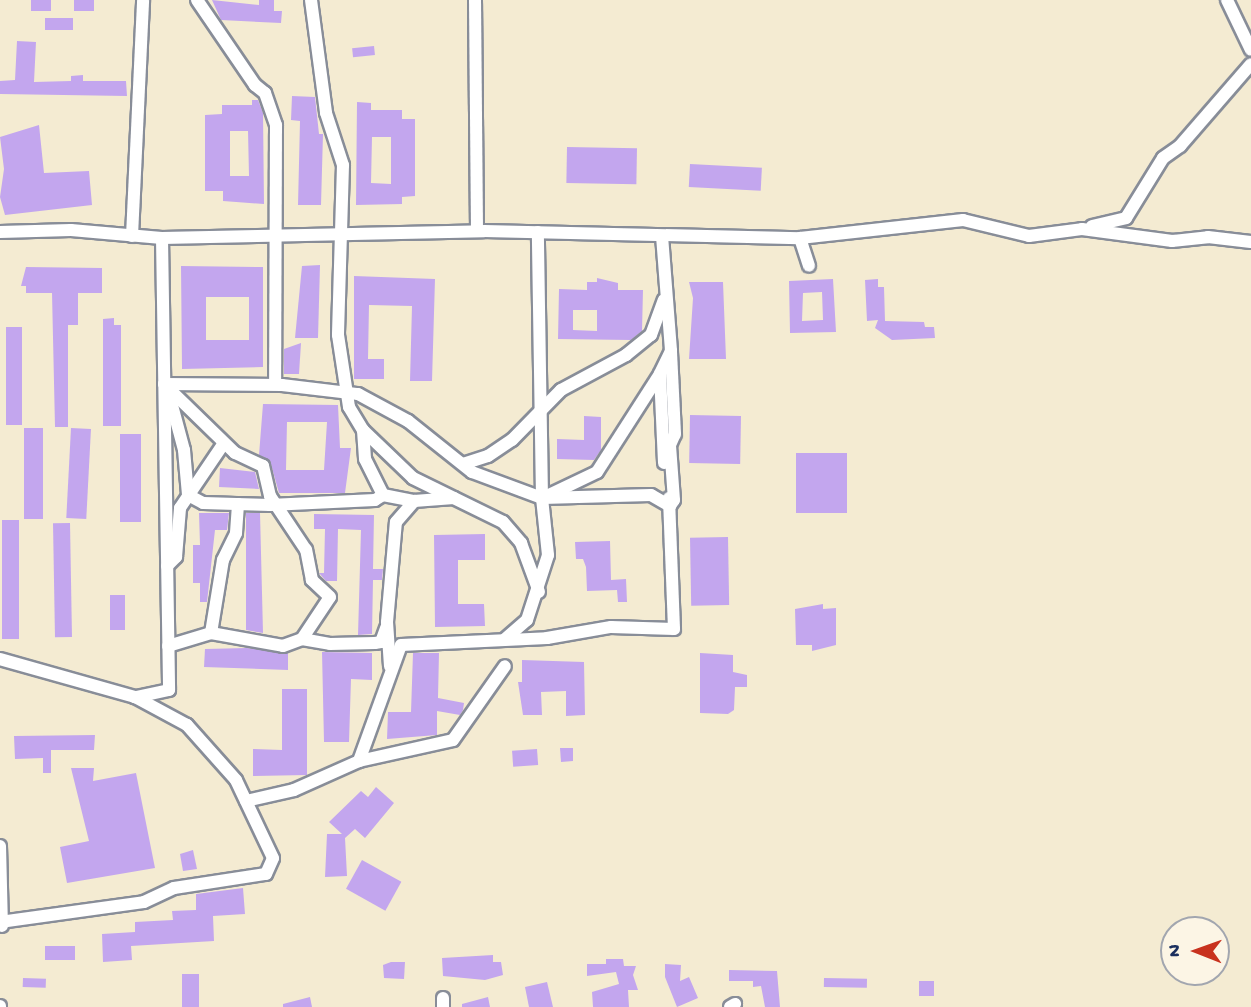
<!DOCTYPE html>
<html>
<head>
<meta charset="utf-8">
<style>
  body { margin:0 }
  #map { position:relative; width:1251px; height:1007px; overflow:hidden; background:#f4ebd2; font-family:"Gochi Hand",sans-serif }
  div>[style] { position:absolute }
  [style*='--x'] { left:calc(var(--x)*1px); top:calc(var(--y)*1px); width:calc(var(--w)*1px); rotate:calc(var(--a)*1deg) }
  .building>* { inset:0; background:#c3a6ee; transform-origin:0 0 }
  .roads { filter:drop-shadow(2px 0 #888d98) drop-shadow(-2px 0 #888d98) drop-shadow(0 2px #888d98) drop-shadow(0 -2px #888d98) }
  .minor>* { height:12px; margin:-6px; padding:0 6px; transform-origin:6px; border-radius:6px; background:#fff }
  span { translate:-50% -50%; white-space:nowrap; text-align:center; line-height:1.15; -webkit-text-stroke:6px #fcf5e5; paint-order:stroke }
  .north { position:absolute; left:1160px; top:916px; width:70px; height:70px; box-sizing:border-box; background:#fcf5e5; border:2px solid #a2a6af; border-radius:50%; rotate:271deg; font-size:19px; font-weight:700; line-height:28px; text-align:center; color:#1b2f5e }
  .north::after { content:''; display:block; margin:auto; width:24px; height:32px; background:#c8321e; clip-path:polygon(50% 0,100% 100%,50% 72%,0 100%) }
</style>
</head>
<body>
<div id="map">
  <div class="building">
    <div style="left:31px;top:0;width:20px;height:11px"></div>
    <div style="left:74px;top:0;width:20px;height:11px"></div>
    <div style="clip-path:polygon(212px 0,259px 5px,259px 0,274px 0,274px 11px,282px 11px,281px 23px,221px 20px)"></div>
    <div style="left:45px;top:18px;width:28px;height:12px"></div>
    <div style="clip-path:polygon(17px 41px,36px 42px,34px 82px,71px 81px,71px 76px,83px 75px,83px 81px,126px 81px,127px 96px,0 94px,0 81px,15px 80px)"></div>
    <div style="left:374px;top:46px;width:9px;height:22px;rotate:84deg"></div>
    <div style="clip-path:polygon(292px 96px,315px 97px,319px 134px,323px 134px,321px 205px,298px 205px,300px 121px,291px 120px)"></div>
    <div style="clip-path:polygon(evenodd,252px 100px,258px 100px,263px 113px,264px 204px,223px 201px,223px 191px,205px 191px,205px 115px,222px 114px,222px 105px,252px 105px,252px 100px,230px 131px,248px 131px,249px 176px,230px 176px,230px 131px)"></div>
    <div style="clip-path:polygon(evenodd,357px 102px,371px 103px,371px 110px,402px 110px,402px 119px,415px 119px,415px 196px,402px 197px,402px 204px,356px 205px,357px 102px,372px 137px,391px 137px,391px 184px,371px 183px,372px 137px)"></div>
    <div style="clip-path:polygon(39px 125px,44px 173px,89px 171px,92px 205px,5px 215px,0 197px,4px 169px,0 137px)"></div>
    <div style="left:567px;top:147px;width:70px;height:36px;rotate:1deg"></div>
    <div style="left:690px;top:164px;width:72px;height:23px;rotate:3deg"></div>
    <div style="clip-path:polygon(320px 265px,318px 338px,295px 338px,302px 266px)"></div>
    <div style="clip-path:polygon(evenodd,181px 266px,263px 267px,263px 367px,182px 369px,181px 266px,206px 297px,249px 297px,249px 340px,206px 340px,206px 297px)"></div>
    <div style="clip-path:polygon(26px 267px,102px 268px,102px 293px,78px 293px,78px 325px,68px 325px,68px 427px,55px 427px,52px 293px,26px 293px,26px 286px,21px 286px)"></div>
    <div style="clip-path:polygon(354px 276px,435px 279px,432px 381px,410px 381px,412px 306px,369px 305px,368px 359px,384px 359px,384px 379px,354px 379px)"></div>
    <div style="clip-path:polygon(evenodd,597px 278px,618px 283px,618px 290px,643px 290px,642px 331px,631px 340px,558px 339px,559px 289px,587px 290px,587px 282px,597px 282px,597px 278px,573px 310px,597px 310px,597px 331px,573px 330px,573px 310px)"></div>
    <div style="clip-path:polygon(evenodd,833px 279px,836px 332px,790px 333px,789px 281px,833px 279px,822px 292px,823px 320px,802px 321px,803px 293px,822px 292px)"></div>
    <div style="clip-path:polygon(878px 279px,878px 287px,884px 287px,885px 321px,924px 322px,925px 327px,934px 327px,935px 338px,892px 340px,875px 328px,878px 320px,867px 321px,865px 280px)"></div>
    <div style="clip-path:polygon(689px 282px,723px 282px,726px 359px,689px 359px,693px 298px)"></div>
    <div style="clip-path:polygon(114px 318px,114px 325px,121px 325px,121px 426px,103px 426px,103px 319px)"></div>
    <div style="left:6px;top:327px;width:16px;height:98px"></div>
    <div style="clip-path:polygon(301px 343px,299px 374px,284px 374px,284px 349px)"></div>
    <div style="clip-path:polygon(evenodd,263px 404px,338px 405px,340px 448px,351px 448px,345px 493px,279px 493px,270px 461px,259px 455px,263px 404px,287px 422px,327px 422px,324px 470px,286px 470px,287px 422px)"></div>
    <div style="left:690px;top:415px;width:51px;height:48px;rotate:1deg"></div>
    <div style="clip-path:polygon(584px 416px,601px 417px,601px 450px,594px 460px,557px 459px,557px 439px,584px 440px)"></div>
    <div style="left:24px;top:428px;width:19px;height:91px"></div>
    <div style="left:71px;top:428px;width:20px;height:90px;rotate:3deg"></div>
    <div style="left:120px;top:434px;width:21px;height:88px"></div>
    <div style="left:796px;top:453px;width:51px;height:60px"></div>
    <div style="clip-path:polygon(220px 468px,255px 472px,259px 489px,219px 487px)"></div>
    <div style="clip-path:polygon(199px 513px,229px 513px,227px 530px,215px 530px,207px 602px,200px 602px,200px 583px,193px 583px,193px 545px,200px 545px)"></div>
    <div style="clip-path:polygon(246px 513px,260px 513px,263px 633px,246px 630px)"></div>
    <div style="clip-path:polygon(314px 514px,374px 515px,373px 569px,383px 569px,382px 580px,373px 580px,372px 634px,358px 635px,361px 530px,338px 529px,337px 581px,326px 581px,319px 573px,324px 573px,325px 529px,314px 529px)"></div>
    <div style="left:2px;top:520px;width:17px;height:119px"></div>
    <div style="left:70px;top:523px;width:114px;height:17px;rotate:89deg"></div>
    <div style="clip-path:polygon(485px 534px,485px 560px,458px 560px,458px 604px,484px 604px,485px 626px,435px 627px,434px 535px)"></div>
    <div style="left:728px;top:537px;width:68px;height:38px;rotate:89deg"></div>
    <div style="clip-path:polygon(610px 541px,611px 580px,626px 579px,627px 602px,618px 602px,617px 590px,587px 591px,586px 567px,583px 559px,576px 559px,575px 542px)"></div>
    <div style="left:110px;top:595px;width:15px;height:35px"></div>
    <div style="clip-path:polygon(823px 604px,823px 609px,836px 608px,836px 645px,812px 651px,812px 645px,796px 645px,795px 609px)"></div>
    <div style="clip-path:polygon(247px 648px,288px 653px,288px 670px,204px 667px,205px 649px)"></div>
    <div style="clip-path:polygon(322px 652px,372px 653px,372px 680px,351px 679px,349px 742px,324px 742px)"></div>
    <div style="clip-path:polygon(413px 653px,439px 653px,438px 698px,464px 703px,463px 710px,460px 715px,437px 711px,437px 735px,387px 739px,388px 712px,411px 712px)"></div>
    <div style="clip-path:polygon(700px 653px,733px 655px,733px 672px,747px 675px,747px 687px,735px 687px,734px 710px,728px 714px,700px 713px)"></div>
    <div style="clip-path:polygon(522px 660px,584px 662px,585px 715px,566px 716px,566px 691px,541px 692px,542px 715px,523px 715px,518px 682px,522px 682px)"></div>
    <div style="clip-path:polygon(282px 689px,307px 689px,307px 775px,253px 776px,253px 749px,282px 750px)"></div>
    <div style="clip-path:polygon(95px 735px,94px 750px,51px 750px,51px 773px,43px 773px,43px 758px,15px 759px,14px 736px)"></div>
    <div style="clip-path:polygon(560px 748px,573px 748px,573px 761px,561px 762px)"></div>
    <div style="left:537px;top:749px;width:16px;height:25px;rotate:86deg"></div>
    <div style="clip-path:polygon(71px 768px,94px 768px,93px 781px,136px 773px,155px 868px,67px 883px,60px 847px,89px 841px)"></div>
    <div style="clip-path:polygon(376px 787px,394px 803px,365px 838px,355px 829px,345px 838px,347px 876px,325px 877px,327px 834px,342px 834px,329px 822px,361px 791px,368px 797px)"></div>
    <div style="clip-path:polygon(193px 850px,197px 869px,183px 871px,180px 854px)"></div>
    <div style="left:362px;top:860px;width:45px;height:33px;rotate:29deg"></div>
    <div style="clip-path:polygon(243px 888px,245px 914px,213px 916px,214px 941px,131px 946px,132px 960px,103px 962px,102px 934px,135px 932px,135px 922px,173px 920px,172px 911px,196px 910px,196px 894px)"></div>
    <div style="left:75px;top:946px;width:14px;height:30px;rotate:90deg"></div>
    <div style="clip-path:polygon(493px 955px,493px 962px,501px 962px,503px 975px,485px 980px,443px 976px,442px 958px)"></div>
    <div style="clip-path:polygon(606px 959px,623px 959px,624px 966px,636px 966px,633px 975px,638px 990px,628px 990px,629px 1007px,593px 1007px,592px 992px,619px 984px,616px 972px,587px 976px,587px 964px,606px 964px)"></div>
    <div style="clip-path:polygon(391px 962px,405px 962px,404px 979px,384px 978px,383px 965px)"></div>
    <div style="clip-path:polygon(665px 964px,681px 965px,680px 981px,689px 977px,698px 998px,677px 1007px,665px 977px)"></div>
    <div style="clip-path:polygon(729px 970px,777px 971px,780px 1007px,765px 1007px,761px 986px,753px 987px,753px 981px,729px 981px)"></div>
    <div style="left:182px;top:974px;width:17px;height:33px"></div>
    <div style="left:23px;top:978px;width:23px;height:9px;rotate:2deg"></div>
    <div style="left:824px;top:978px;width:43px;height:9px;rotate:1deg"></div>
    <div style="left:919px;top:981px;width:15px;height:15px"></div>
    <div style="clip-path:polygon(547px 982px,553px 1007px,529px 1007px,525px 987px)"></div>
    <div style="clip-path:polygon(310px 997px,312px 1007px,283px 1007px,283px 1004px)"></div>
    <div style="clip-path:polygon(488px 997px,490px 1007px,462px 1007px,462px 1004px)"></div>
  </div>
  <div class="roads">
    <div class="minor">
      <div style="--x:197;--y:0;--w:103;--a:55.7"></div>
      <div style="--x:255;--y:85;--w:13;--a:39"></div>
      <div style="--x:265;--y:93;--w:34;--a:71"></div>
      <div style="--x:276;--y:125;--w:259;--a:90.2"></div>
      <div style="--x:311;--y:0;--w:114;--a:82.4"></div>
      <div style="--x:326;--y:113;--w:55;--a:71.9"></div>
      <div style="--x:343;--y:165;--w:170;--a:91.7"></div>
      <div style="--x:338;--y:335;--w:73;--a:81.3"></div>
      <div style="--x:349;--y:407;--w:27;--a:59"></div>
      <div style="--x:363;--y:430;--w:69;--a:43.8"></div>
      <div style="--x:413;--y:478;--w:100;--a:26.1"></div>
      <div style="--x:503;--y:522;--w:28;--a:49"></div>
      <div style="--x:521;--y:543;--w:52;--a:69.8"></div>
      <div style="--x:475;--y:0;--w:231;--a:89.5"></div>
      <div style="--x:1227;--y:0;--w:55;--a:64.4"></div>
      <div style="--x:1092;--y:226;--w:35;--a:-13"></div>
      <div style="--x:1126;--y:218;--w:70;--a:-58.3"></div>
      <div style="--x:1163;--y:158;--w:21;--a:-35"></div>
      <div style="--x:1180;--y:146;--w:108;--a:-49.1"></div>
      <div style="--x:0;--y:232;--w:71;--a:-1.6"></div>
      <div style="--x:71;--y:230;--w:91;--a:5"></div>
      <div style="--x:162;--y:238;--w:452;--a:89.1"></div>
      <div style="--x:169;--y:690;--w:35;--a:168"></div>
      <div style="--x:135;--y:697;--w:140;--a:-164.3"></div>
      <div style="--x:132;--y:236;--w:236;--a:-87.3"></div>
      <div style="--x:662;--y:236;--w:115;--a:85.5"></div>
      <div style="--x:671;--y:351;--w:25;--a:116"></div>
      <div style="--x:660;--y:374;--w:89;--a:87.4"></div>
      <div style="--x:162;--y:238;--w:322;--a:-1.2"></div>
      <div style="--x:484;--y:231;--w:316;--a:1.3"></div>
      <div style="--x:800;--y:238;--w:164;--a:-6.3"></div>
      <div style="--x:963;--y:220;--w:68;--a:13.6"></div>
      <div style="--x:1029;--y:236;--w:53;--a:-7.5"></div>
      <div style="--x:1082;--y:229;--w:91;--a:7.6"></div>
      <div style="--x:1172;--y:241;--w:36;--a:-6"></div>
      <div style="--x:1208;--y:237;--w:43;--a:6.6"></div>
      <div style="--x:800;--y:238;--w:29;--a:72"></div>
      <div style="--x:169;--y:394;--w:58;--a:75"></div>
      <div style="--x:184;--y:450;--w:45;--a:84.9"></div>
      <div style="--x:188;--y:495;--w:17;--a:28"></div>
      <div style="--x:203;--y:503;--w:67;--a:1.7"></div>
      <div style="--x:270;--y:505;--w:105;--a:-2.7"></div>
      <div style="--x:375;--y:500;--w:9;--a:-32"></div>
      <div style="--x:363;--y:430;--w:29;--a:86"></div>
      <div style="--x:365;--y:459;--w:40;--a:63.4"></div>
      <div style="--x:383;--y:495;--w:32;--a:11"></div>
      <div style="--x:463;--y:464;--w:26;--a:-18"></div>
      <div style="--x:488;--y:456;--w:29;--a:-34"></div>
      <div style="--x:512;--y:440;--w:70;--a:-45.6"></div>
      <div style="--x:561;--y:390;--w:74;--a:-28.3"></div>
      <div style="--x:626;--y:355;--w:32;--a:-39"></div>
      <div style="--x:651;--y:335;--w:37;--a:-70"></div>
      <div style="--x:549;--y:495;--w:53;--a:-25.6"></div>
      <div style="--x:597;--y:472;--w:117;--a:-57.3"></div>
      <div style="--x:167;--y:566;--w:13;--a:-45"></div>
      <div style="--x:176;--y:557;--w:49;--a:-85.3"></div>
      <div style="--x:180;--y:508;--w:78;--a:-55.9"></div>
      <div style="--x:211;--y:633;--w:74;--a:-80.7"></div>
      <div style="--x:223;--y:560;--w:30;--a:-64"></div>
      <div style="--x:236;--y:533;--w:29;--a:-86"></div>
      <div style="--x:302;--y:639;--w:28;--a:10"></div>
      <div style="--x:330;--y:644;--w:45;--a:-1.3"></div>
      <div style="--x:375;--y:643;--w:6;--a:-9"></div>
      <div style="--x:381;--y:642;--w:15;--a:-70"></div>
      <div style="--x:505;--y:639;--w:29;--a:-41"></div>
      <div style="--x:527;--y:620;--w:68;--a:-72.1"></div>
      <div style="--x:548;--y:555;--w:57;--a:-96"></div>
      <div style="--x:542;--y:498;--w:266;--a:-90.9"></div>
      <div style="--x:168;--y:646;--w:45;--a:-16.8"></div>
      <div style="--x:211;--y:633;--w:73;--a:10.2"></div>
      <div style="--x:283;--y:646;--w:20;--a:-20"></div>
      <div style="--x:302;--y:639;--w:50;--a:-56.3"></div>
      <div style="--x:330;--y:597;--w:25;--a:-137"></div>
      <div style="--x:312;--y:580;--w:31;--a:-101"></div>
      <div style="--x:306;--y:550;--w:65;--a:-123.7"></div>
      <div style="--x:270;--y:496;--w:31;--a:-103"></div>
      <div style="--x:263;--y:466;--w:31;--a:-155"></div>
      <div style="--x:235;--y:453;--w:99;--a:-135.8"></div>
      <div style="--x:164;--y:384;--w:118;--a:0.5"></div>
      <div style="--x:282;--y:385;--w:77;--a:6.8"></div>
      <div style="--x:358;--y:394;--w:57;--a:28.4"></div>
      <div style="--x:408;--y:421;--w:82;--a:38.6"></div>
      <div style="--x:472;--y:472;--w:75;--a:20.4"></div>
      <div style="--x:542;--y:498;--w:109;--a:-1.6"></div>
      <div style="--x:651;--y:495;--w:22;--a:30"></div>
      <div style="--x:670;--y:506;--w:7;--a:-56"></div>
      <div style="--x:674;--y:500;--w:55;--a:-94.2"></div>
      <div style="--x:670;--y:445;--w:12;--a:-66"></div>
      <div style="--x:675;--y:434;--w:83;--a:-92.8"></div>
      <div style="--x:390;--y:666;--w:44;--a:-93.9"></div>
      <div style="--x:387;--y:622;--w:100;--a:-84.9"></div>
      <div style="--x:396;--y:522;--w:28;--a:-49"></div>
      <div style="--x:414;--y:501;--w:40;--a:-4.3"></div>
      <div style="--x:359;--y:761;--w:96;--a:-12.6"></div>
      <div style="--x:453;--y:740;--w:90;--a:-54.9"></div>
      <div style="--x:246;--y:801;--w:49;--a:-12.9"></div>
      <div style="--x:294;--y:790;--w:71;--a:-24"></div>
      <div style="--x:359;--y:761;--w:123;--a:-70.1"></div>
      <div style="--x:401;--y:645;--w:146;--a:-2.7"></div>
      <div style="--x:547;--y:638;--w:65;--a:-9.8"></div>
      <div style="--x:611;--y:627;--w:63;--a:1.8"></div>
      <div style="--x:674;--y:629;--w:131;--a:-92.2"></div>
      <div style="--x:0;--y:846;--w:80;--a:88.6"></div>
      <div style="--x:0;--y:922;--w:145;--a:-7.9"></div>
      <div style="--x:144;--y:902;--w:33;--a:-25"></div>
      <div style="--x:174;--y:888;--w:93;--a:-8.7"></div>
      <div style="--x:266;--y:874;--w:17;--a:-66"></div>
      <div style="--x:273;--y:858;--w:86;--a:-115.4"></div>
      <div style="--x:236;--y:780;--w:74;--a:-131.7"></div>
      <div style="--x:187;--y:725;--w:59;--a:-151.7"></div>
      <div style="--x:443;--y:998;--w:9;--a:90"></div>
      <div style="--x:0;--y:1006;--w:1;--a:90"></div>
      <div style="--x:730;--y:1007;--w:6;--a:-31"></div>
    </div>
  </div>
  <div class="north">N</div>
</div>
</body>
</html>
